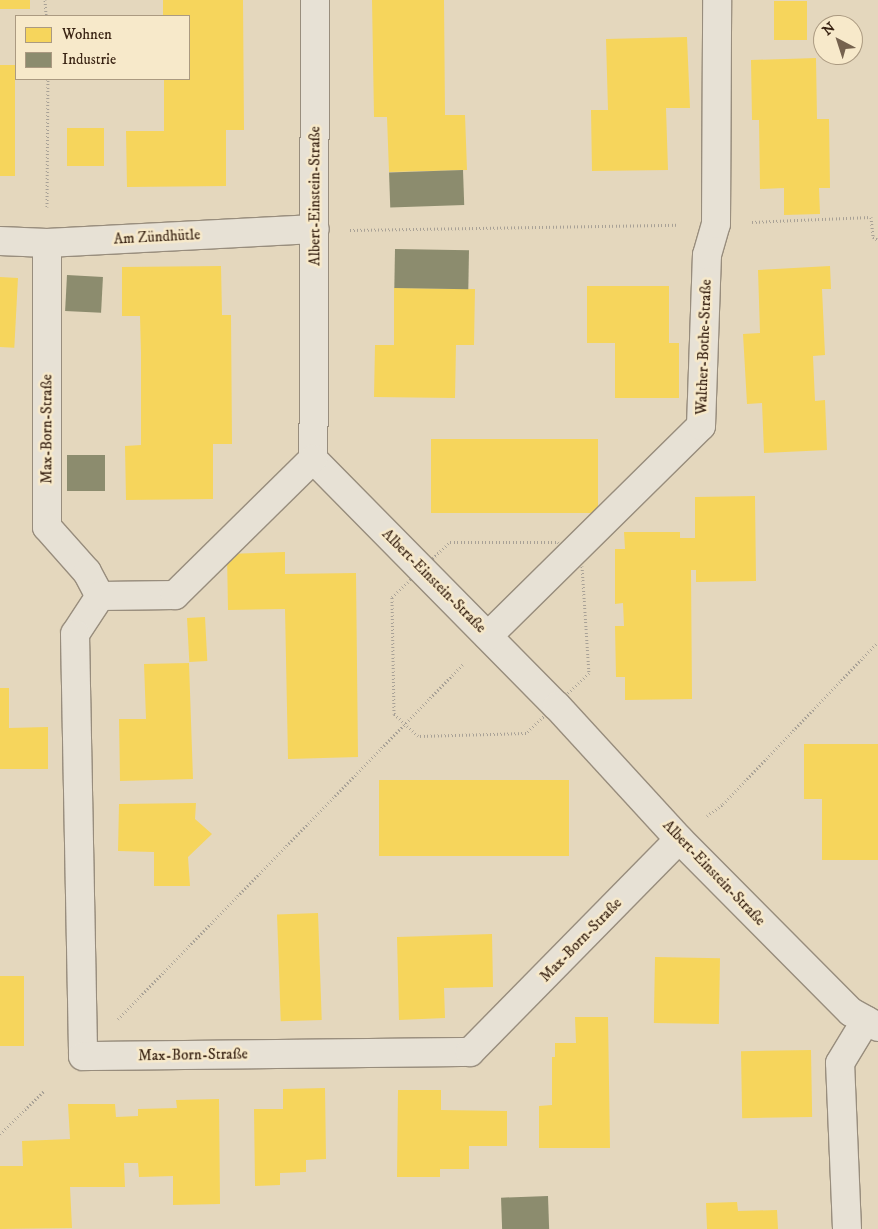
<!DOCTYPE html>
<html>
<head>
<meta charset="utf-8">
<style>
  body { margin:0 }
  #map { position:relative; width:878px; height:1229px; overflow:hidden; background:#e4d7bd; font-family:"IM FELL DW Pica",serif }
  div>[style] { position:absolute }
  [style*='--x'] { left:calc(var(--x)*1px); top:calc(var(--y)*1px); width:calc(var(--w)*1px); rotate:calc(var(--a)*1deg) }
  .homes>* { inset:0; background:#f6d55c; transform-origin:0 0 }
  .industry>* { inset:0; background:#8c8c6e; transform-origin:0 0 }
  .path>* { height:3px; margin-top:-1.5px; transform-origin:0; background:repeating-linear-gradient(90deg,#a8a196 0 1px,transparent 0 3.5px) }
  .roads { filter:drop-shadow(1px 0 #988d7d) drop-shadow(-1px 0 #988d7d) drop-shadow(0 1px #988d7d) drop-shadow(0 -1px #988d7d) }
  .minor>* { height:28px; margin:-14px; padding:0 14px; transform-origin:14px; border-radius:14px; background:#e7e1d5 }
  span { translate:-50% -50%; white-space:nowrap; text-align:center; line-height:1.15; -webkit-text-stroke:5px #f7e9ca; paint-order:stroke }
  .street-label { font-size:15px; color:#392313 }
  .legend { position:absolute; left:15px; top:15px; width:175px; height:65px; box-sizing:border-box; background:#f7e9ca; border:1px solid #ab9a81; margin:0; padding:6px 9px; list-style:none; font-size:15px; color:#392313 }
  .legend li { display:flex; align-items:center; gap:10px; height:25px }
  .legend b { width:25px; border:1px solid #ab9a81 }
  .north { position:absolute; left:813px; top:15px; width:50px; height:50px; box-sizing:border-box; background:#f7e9ca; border:1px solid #ab9a81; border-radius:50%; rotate:320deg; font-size:14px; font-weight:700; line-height:20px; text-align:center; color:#392313 }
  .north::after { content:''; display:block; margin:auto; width:18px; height:22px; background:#75624e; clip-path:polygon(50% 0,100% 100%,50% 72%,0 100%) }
</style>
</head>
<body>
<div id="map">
  <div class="homes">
    <div style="left:0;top:0;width:30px;height:9px"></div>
    <div style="clip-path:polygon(163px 0,243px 0,244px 130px,226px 130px,226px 186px,127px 187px,126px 131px,164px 131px,164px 79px,189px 79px,189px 16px,163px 16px)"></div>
    <div style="clip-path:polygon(372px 0,444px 0,445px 115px,465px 115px,467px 170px,389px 172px,387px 117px,374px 117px)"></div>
    <div style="left:774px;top:1px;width:33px;height:39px"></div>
    <div style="clip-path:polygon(687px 37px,690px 108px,666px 108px,668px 170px,592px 171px,591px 110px,608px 110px,606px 39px)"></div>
    <div style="clip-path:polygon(816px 58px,817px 119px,829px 119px,830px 188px,819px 188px,820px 214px,784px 215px,784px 188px,760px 189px,759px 120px,752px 120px,751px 60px)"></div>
    <div style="left:0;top:65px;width:15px;height:111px"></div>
    <div style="left:104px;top:128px;width:38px;height:37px;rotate:90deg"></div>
    <div style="clip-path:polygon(221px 266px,222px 315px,231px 315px,232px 444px,213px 444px,213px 499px,126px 500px,125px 446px,141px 445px,141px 353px,140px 316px,122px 316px,122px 267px)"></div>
    <div style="clip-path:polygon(830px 266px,831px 289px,822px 289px,825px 355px,813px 356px,815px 401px,825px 400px,827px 450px,764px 453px,762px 403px,747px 404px,743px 334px,760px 333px,758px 270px)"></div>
    <div style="left:0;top:277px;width:18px;height:70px;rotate:3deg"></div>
    <div style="clip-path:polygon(587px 286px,669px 286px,669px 343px,679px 343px,679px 398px,615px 398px,615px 343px,587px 343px)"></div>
    <div style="clip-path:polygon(394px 288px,475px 289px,474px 345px,456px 345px,455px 398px,374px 397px,375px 345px,394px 345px)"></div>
    <div style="left:431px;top:439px;width:167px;height:74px"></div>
    <div style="clip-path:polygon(755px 496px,756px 581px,696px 582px,696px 570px,691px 570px,692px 699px,625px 700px,625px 677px,616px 677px,615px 626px,624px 626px,623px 603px,615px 604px,615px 549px,625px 549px,624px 532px,680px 532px,680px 538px,695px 538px,695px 497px)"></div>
    <div style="clip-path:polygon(285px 552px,285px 574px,356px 573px,358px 757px,288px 759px,285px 609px,228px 610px,227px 554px)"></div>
    <div style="left:205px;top:617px;width:44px;height:18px;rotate:87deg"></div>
    <div style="clip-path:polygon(189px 663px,193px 779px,120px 781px,119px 719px,146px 719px,144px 664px)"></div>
    <div style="clip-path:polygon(0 688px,9px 688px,9px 728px,48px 727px,48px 769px,0 769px)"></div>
    <div style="clip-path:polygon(804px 744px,878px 744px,878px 860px,822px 860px,822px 799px,804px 799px)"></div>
    <div style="left:569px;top:780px;width:76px;height:190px;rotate:90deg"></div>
    <div style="clip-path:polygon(196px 803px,195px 819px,212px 834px,188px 857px,190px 886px,154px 886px,154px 852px,118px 851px,119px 804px)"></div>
    <div style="left:318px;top:913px;width:107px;height:41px;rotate:88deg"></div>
    <div style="clip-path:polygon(492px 934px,493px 987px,444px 988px,445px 1018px,399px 1020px,397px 937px)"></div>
    <div style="left:655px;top:957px;width:65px;height:66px;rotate:1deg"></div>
    <div style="left:0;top:976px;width:24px;height:70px"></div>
    <div style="clip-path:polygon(575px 1017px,608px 1017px,610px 1148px,539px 1148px,539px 1106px,552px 1105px,552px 1057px,555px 1057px,555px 1043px,576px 1043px)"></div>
    <div style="left:811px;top:1050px;width:67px;height:70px;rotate:89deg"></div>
    <div style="clip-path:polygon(325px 1088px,326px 1159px,306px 1160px,306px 1172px,280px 1173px,280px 1185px,255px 1186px,254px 1109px,283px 1109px,283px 1089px)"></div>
    <div style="clip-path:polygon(398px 1090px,441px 1090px,441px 1110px,507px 1111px,507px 1146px,469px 1146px,469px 1169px,440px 1169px,440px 1177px,397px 1177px)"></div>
    <div style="clip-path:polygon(219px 1099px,220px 1204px,173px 1205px,173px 1176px,139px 1177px,138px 1163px,124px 1163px,125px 1187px,70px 1187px,72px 1228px,0 1229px,0 1166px,23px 1166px,22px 1141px,70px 1139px,68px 1104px,115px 1104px,116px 1117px,138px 1116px,138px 1109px,177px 1108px,176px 1100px)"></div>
    <div style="clip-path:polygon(737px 1202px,738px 1211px,777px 1210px,778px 1229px,707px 1229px,706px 1203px)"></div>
  </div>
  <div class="industry">
    <div style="left:463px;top:170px;width:35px;height:74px;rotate:88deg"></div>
    <div style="left:395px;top:249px;width:74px;height:39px;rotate:1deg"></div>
    <div style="left:67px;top:275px;width:36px;height:36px;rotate:3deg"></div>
    <div style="left:67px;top:455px;width:38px;height:36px"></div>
    <div style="left:548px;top:1196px;width:33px;height:47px;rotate:88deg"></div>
  </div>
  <div class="path">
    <div style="--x:45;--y:0;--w:16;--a:86"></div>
    <div style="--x:47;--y:207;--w:128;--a:-89.6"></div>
    <div style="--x:752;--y:222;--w:119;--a:-2.4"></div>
    <div style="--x:871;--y:217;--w:20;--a:84"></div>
    <div style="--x:873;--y:237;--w:6;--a:31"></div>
    <div style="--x:350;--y:230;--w:329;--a:-0.9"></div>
    <div style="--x:450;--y:542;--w:108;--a:0"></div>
    <div style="--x:558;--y:542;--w:34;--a:45"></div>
    <div style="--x:582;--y:566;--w:107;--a:86.3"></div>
    <div style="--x:589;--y:673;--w:87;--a:136.4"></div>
    <div style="--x:526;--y:733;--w:108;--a:178.4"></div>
    <div style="--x:418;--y:736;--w:33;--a:-137"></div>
    <div style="--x:394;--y:714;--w:117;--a:-91"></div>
    <div style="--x:392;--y:597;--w:80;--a:-43.5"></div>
    <div style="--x:707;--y:816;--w:20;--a:-37"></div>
    <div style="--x:723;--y:804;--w:224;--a:-46.3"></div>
    <div style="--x:118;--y:1019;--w:496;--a:-45.8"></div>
    <div style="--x:0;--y:1134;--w:62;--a:-44.3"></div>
  </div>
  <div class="roads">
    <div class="minor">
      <div style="--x:315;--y:0;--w:459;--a:90.2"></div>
      <div style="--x:313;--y:459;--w:347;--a:45.4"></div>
      <div style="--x:557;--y:706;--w:180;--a:47.5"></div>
      <div style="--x:679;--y:839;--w:244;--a:45.2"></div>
      <div style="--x:851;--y:1012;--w:31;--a:29"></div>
      <div style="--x:0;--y:241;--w:47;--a:2.4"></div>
      <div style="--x:47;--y:243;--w:268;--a:-3"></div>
      <div style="--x:47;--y:243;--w:284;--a:90"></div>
      <div style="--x:47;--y:527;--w:60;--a:48.4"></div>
      <div style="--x:87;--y:572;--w:27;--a:62"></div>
      <div style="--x:100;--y:596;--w:45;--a:123.3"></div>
      <div style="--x:75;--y:634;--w:422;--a:88.9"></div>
      <div style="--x:83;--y:1056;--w:387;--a:-0.6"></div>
      <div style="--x:470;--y:1052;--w:298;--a:-45.5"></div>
      <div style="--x:100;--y:596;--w:75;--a:-0.8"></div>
      <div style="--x:175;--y:595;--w:194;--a:-44.6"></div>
      <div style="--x:488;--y:636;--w:299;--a:-44.6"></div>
      <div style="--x:701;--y:426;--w:171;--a:-88"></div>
      <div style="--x:707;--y:255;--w:32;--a:-74"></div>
      <div style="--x:716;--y:224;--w:224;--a:-89.7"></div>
      <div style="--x:847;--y:1229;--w:166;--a:-92.4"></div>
      <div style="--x:840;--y:1063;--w:50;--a:-58.8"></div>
    </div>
  </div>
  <div class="street-label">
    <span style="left:315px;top:196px;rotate:-90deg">Albert-Einstein-Straße</span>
    <span style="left:157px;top:237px;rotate:-3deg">Am Zündhütle</span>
    <span style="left:704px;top:347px;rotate:-88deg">Walther-Bothe-Straße</span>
    <span style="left:47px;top:429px;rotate:-90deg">Max-Born-Straße</span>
    <span style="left:434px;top:581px;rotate:45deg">Albert-Einstein-Straße</span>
    <span style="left:714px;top:873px;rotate:46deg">Albert-Einstein-Straße</span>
    <span style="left:581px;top:940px;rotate:-46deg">Max-Born-Straße</span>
    <span style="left:193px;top:1055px;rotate:-1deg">Max-Born-Straße</span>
  </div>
  <ul class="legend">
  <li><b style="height:14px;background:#f6d55c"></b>Wohnen</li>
  <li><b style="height:14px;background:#8c8c6e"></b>Industrie</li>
  </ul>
  <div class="north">N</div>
</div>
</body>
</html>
